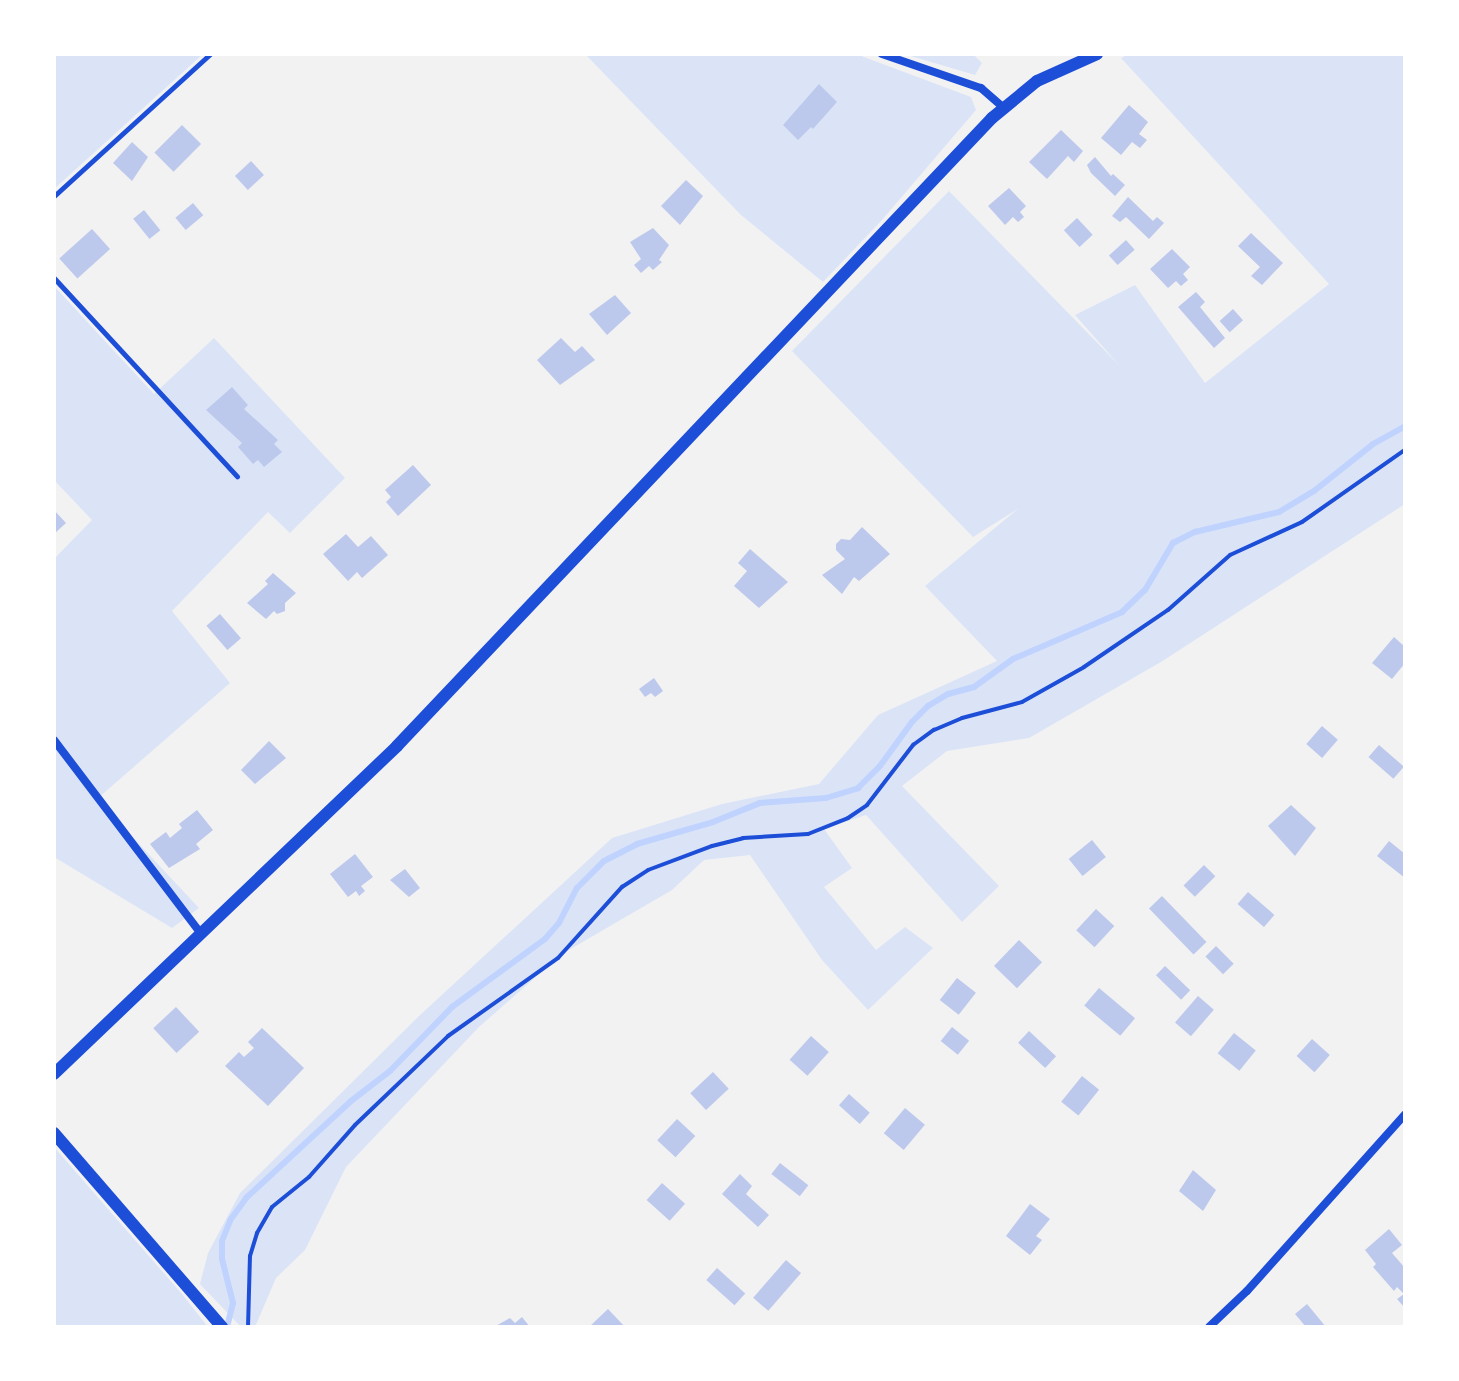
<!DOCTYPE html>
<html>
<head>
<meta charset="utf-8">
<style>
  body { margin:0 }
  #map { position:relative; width:1459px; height:1381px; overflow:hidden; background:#f2f2f2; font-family:Cabin,sans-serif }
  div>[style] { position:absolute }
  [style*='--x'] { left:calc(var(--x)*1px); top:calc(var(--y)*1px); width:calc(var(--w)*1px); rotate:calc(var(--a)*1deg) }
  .green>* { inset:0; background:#dbe4f7 }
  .stream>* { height:6px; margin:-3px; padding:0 3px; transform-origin:3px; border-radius:3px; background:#bfd3fe }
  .building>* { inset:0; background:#bdc9ec; transform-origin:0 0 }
  .path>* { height:4px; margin:-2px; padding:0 2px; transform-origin:2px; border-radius:2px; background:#1d4ed8 }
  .service>* { height:5px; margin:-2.5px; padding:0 2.5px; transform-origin:2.5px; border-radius:2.5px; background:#1d4ed8 }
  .minor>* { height:8px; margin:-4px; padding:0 4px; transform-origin:4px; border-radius:4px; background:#1d4ed8 }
  .tertiary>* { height:12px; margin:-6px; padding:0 6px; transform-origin:6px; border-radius:6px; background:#1d4ed8 }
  span { translate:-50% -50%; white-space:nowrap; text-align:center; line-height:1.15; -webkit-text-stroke:7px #fff; paint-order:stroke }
  .frame { position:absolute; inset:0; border:56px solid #fff; pointer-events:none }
</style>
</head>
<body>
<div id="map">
  <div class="green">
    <div style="clip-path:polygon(54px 54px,203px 54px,54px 189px)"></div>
    <div style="clip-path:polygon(585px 54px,856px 54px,971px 97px,976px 110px,882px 220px,823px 282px,741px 215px)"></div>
    <div style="clip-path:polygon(904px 54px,973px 54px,982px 63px,975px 75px)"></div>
    <div style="clip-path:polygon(1129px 54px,1405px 54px,1405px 504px,1161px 662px,1029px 738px,947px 751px,902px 786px,999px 886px,962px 922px,866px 815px,824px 829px,852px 868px,824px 887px,876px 950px,905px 927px,933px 948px,868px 1010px,822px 960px,750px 855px,704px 860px,672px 890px,562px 954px,479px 1027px,346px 1167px,305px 1250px,276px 1278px,255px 1327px,241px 1327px,200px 1284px,208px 1253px,240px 1193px,419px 1016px,612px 838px,722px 804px,819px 784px,878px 715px,997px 661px,925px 586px,1019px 508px,973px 537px,792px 351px,949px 191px,1119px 365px,1075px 315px,1135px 285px,1205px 383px,1329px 284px,1121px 58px)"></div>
    <div style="clip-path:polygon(54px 286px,154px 394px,214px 338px,345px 478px,290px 533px,268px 512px,172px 611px,230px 683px,97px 799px,199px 908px,172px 928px,54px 857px,54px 559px,92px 520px,54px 480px)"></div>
    <div style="clip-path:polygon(54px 1147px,182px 1294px,208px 1327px,54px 1327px)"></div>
  </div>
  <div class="stream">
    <div style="--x:227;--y:1327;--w:25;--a:-76"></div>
    <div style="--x:233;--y:1303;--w:45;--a:-104"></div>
    <div style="--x:222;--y:1259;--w:18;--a:-90"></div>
    <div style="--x:222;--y:1241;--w:24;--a:-68"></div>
    <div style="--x:231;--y:1219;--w:26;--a:-54"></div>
    <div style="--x:246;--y:1198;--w:143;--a:-42.7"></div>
    <div style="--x:351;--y:1101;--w:49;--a:-37.6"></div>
    <div style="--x:390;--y:1071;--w:89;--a:-45.9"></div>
    <div style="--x:452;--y:1007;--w:115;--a:-36.2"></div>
    <div style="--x:545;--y:939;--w:21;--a:-49"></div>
    <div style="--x:559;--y:923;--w:39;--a:-63"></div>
    <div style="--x:577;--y:888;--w:38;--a:-45"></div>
    <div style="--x:604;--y:861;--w:37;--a:-27"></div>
    <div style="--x:637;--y:844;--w:79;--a:-16.1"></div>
    <div style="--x:713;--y:822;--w:51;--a:-22"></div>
    <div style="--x:760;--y:803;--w:66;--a:-4.3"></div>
    <div style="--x:826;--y:798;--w:34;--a:-17"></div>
    <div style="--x:858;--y:788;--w:31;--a:-45"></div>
    <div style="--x:880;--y:766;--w:54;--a:-54"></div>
    <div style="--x:912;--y:722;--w:23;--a:-45"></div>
    <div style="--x:928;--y:706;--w:23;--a:-31"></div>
    <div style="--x:948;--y:694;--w:27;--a:-15"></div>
    <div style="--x:974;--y:687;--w:48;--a:-35.7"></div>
    <div style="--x:1013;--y:659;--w:119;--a:-23.3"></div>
    <div style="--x:1122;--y:612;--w:32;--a:-44"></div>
    <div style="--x:1145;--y:590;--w:55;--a:-59.2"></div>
    <div style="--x:1173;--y:543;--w:25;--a:-27"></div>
    <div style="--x:1195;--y:532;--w:86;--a:-13.4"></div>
    <div style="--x:1279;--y:512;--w:41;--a:-31"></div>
    <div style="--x:1314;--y:491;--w:75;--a:-38.5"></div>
    <div style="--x:1373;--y:444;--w:37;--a:-29"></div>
  </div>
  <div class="building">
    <div style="clip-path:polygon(819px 84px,837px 102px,813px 129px,811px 127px,798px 140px,783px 125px)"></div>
    <div style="clip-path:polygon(1129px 105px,1148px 122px,1139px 134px,1147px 140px,1140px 148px,1132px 142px,1121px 155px,1101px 138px)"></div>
    <div style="left:182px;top:125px;width:27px;height:39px;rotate:45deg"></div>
    <div style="clip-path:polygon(1061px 130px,1083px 151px,1074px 162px,1068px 156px,1047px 179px,1029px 162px)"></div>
    <div style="clip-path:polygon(132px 142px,148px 157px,132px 181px,113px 163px)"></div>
    <div style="clip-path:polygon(1095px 157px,1111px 176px,1113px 174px,1125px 185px,1115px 196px,1091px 173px,1087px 165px)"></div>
    <div style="left:251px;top:161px;width:19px;height:22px;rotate:47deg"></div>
    <div style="clip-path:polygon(686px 180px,703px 196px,680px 225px,661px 206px)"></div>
    <div style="clip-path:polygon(1009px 188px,1026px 206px,1020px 212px,1024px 217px,1018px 222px,1013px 217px,1005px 225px,988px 206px)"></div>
    <div style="clip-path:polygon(1128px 197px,1153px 221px,1157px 217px,1164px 223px,1149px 239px,1126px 217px,1120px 222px,1112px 216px)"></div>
    <div style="left:193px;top:203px;width:16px;height:23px;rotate:50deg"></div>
    <div style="left:144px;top:210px;width:26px;height:14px;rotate:51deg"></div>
    <div style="left:1077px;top:218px;width:23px;height:18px;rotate:47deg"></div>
    <div style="clip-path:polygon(653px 228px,669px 245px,659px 260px,662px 262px,653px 270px,649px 266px,641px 273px,634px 265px,641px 259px,630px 242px)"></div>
    <div style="left:92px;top:229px;width:27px;height:44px;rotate:48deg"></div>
    <div style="clip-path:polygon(1251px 233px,1283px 263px,1262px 285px,1251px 276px,1260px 267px,1238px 246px)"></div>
    <div style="left:1126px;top:240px;width:13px;height:23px;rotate:48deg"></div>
    <div style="clip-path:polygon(1172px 249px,1190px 267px,1183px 274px,1188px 280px,1181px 286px,1176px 281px,1168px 288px,1150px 269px)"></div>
    <div style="clip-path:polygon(1196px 292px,1205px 302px,1200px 307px,1225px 338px,1214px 348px,1178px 307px)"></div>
    <div style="clip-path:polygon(615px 295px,631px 313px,607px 335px,589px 314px)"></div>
    <div style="left:1233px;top:309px;width:15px;height:18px;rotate:48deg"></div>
    <div style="clip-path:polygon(561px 338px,575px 352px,582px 346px,595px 360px,560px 385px,537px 360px)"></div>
    <div style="clip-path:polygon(232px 387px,248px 405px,244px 409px,278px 440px,274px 444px,282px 452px,264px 467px,258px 460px,253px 464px,238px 447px,242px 443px,206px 410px)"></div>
    <div style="clip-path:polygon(413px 465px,431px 485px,398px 516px,386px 502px,391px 497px,385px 490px)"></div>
    <div style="clip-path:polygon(54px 510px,66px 523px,54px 534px)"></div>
    <div style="clip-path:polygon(862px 527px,890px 554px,859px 581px,854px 577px,842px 594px,822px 575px,845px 559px,836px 550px,836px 544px,841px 539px,850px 540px)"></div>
    <div style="clip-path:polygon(346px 534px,358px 547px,371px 536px,388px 555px,362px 578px,357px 572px,348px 581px,323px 554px)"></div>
    <div style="clip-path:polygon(750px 549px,788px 582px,759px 608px,734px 586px,747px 571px,738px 563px)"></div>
    <div style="clip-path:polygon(273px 573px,296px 593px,285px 603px,285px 611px,277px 614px,274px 611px,266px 619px,247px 603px,268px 584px,265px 581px)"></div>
    <div style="left:220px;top:614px;width:32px;height:18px;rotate:49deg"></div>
    <div style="clip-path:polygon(1394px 637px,1405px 647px,1405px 663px,1392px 679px,1372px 663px)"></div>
    <div style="clip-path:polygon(654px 678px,663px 691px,655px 697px,651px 693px,645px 697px,639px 689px)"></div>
    <div style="left:1322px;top:726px;width:21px;height:24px;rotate:41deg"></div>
    <div style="clip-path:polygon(269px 741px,286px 758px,255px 784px,241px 770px)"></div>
    <div style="left:1379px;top:745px;width:33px;height:16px;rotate:41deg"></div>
    <div style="clip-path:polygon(1291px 805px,1316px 828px,1295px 856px,1268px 826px)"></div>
    <div style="clip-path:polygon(197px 810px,213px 830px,196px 844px,200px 849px,169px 868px,150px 844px,166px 832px,170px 838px,182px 828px,179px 824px)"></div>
    <div style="left:1092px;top:840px;width:22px;height:30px;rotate:51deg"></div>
    <div style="clip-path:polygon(1389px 841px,1405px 854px,1405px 878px,1377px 856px)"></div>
    <div style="clip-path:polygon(355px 854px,373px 877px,361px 886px,365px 891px,359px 896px,356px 891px,348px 897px,330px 874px)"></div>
    <div style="left:1204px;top:865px;width:16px;height:29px;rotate:45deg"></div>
    <div style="clip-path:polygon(405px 869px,420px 888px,409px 897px,390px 880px)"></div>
    <div style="left:1248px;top:892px;width:35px;height:16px;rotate:41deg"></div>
    <div style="left:1162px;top:896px;width:64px;height:18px;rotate:46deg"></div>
    <div style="left:1096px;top:909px;width:25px;height:29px;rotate:43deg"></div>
    <div style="left:1019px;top:940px;width:32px;height:36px;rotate:44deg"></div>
    <div style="left:1216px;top:946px;width:25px;height:15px;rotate:45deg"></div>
    <div style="left:1165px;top:966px;width:35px;height:13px;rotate:44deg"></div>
    <div style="left:957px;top:978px;width:24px;height:28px;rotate:38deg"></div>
    <div style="left:1099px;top:988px;width:47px;height:23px;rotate:40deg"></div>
    <div style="left:1198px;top:996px;width:21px;height:35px;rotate:41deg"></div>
    <div style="left:176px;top:1007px;width:34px;height:31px;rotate:47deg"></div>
    <div style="left:952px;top:1027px;width:22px;height:18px;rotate:39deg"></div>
    <div style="clip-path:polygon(262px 1028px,304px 1068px,268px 1106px,225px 1066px,239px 1052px,244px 1057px,254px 1048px,248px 1042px)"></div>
    <div style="left:1029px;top:1031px;width:37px;height:16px;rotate:43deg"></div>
    <div style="left:1234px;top:1033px;width:28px;height:26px;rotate:39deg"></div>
    <div style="left:811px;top:1036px;width:24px;height:32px;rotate:42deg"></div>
    <div style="left:1312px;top:1039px;width:24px;height:23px;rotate:42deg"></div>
    <div style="left:713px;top:1072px;width:23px;height:31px;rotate:47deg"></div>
    <div style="left:1082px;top:1076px;width:22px;height:33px;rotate:39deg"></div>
    <div style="left:849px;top:1094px;width:28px;height:15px;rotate:42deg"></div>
    <div style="left:905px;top:1108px;width:26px;height:33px;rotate:40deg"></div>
    <div style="left:677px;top:1119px;width:25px;height:29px;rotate:43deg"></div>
    <div style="left:780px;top:1163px;width:36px;height:14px;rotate:38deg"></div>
    <div style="clip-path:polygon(1193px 1170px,1216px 1190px,1203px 1211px,1179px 1191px)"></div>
    <div style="clip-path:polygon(740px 1174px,752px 1186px,746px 1194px,769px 1215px,758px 1227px,722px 1194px)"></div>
    <div style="left:662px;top:1183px;width:31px;height:23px;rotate:42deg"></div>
    <div style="clip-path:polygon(1030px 1204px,1050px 1219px,1036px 1236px,1042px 1240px,1030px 1255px,1006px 1236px)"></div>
    <div style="clip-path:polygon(1389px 1229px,1402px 1245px,1392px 1253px,1405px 1268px,1405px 1308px,1397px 1299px,1404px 1294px,1397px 1287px,1394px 1291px,1373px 1267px,1376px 1264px,1365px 1250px)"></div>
    <div style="left:786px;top:1260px;width:20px;height:50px;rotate:41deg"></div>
    <div style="left:717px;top:1268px;width:38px;height:16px;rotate:42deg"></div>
    <div style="clip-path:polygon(1307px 1304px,1326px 1327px,1306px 1327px,1295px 1314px)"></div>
    <div style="clip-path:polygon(608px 1309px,625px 1327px,589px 1327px)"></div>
    <div style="clip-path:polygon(522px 1317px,530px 1327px,494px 1327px,510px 1318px,515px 1323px)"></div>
  </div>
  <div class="path">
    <div style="--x:248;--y:1327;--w:71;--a:-88.4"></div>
    <div style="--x:250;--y:1256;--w:24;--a:-73"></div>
    <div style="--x:257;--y:1233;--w:30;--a:-60"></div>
    <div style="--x:272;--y:1207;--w:48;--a:-39"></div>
    <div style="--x:309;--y:1177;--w:69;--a:-48.5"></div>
    <div style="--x:355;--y:1125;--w:129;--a:-43.7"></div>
    <div style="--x:448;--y:1036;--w:135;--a:-35.3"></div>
    <div style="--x:558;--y:958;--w:96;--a:-48"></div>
    <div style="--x:622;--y:887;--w:31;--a:-33"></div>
    <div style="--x:648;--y:870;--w:68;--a:-20.6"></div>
    <div style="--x:712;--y:846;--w:32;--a:-14"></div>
    <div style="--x:743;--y:838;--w:65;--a:-3.5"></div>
    <div style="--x:808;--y:834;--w:43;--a:-21.8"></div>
    <div style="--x:848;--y:818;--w:23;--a:-34"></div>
    <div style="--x:867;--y:805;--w:76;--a:-52.5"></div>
    <div style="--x:913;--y:745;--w:26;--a:-36"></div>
    <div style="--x:934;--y:730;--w:30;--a:-23"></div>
    <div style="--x:962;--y:718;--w:62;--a:-14.9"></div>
    <div style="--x:1022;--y:702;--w:71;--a:-29.4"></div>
    <div style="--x:1084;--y:667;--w:102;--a:-34.2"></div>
    <div style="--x:1168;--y:610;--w:83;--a:-41.6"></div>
    <div style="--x:1230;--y:555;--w:79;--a:-24.6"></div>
    <div style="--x:1302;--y:522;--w:126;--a:-35"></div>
  </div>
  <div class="service">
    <div style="--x:54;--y:196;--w:211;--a:-42.3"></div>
    <div style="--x:54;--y:278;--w:270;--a:47.3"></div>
  </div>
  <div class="minor">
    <div style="--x:882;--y:54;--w:105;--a:19"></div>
    <div style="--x:981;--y:88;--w:30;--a:41"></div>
    <div style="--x:54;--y:740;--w:243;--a:52.8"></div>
    <div style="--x:1209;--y:1327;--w:52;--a:-43.5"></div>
    <div style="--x:1247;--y:1291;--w:237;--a:-48.2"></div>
  </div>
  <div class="tertiary">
    <div style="--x:54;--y:1074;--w:475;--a:-43.7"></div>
    <div style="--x:397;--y:746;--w:865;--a:-46.55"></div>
    <div style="--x:992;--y:118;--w:58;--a:-39.4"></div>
    <div style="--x:1037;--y:81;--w:66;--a:-24.2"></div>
    <div style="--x:54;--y:1133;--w:257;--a:49.1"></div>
  </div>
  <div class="frame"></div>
</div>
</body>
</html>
